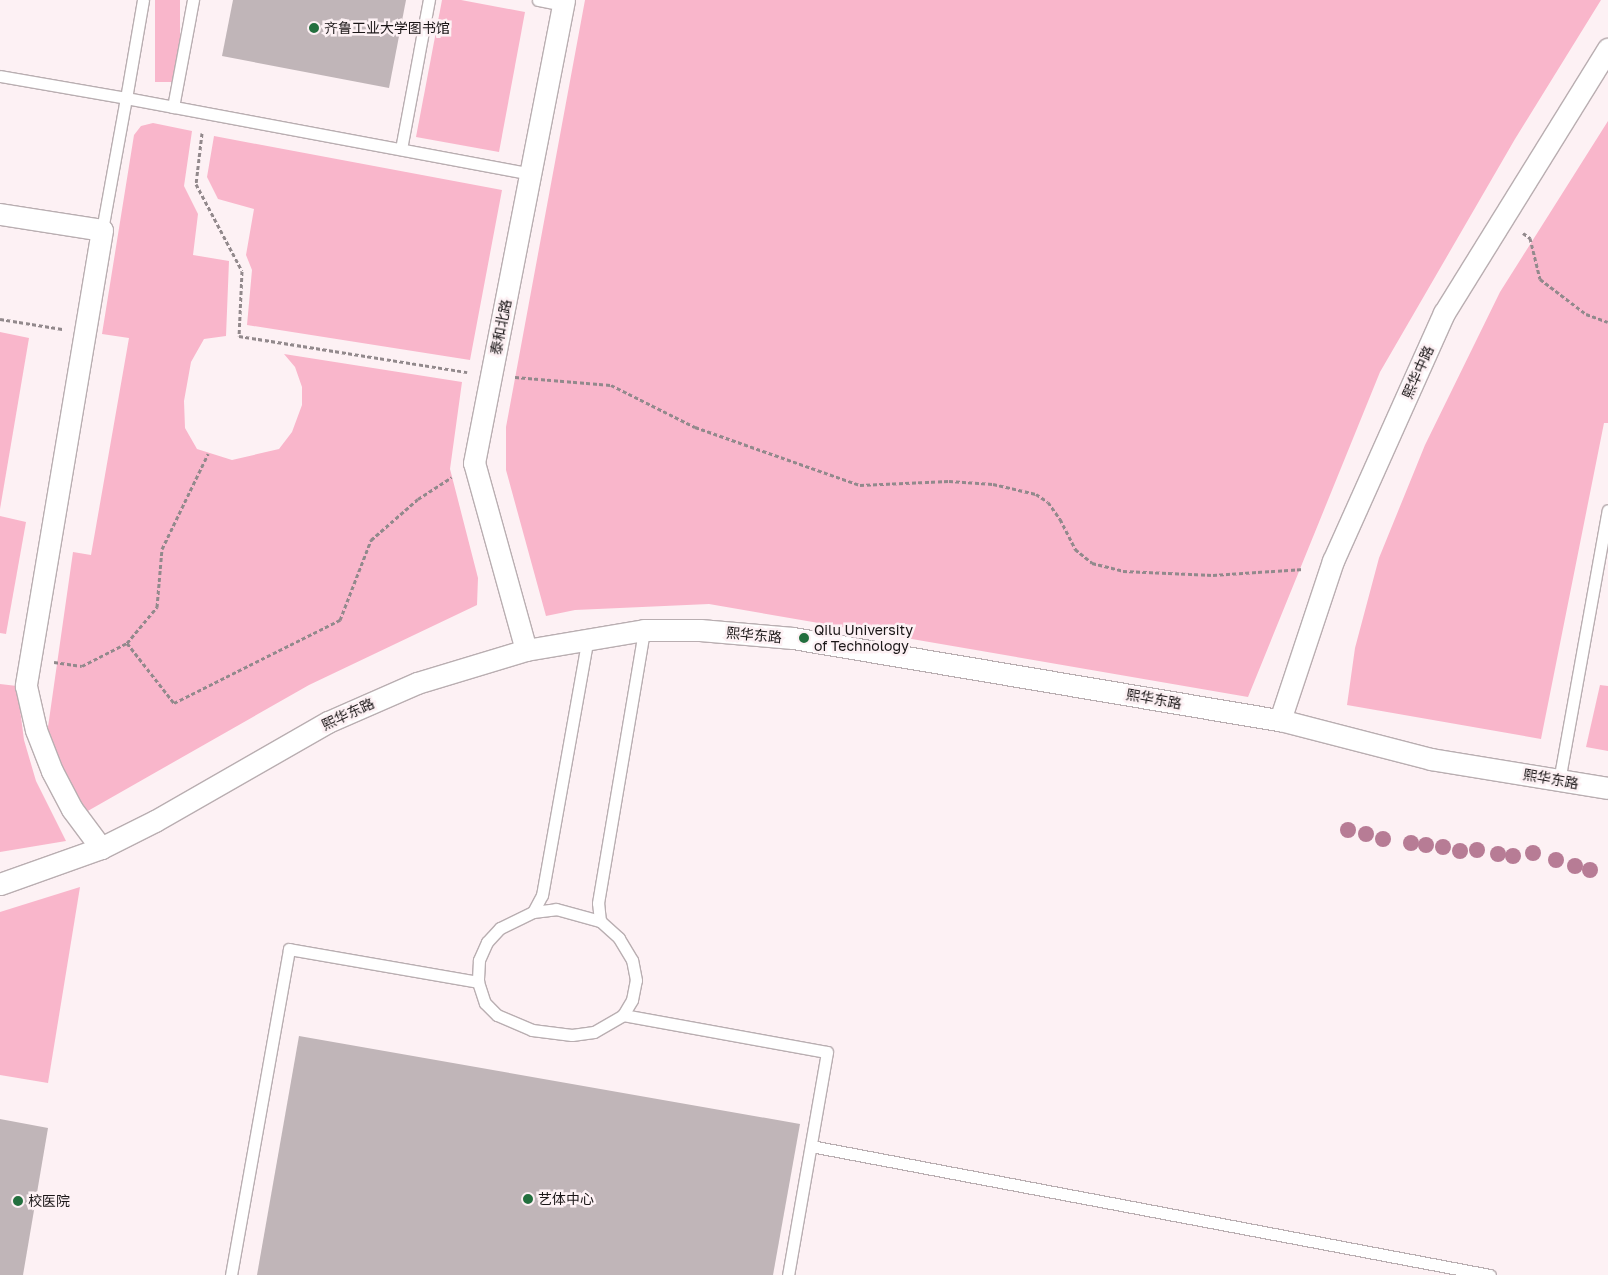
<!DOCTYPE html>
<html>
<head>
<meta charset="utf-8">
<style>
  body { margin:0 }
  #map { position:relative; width:1608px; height:1275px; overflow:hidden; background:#fdf1f4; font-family:"Golos Text","Noto Sans SC",sans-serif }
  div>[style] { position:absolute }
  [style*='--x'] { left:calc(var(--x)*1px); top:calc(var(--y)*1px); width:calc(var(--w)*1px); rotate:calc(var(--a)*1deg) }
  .green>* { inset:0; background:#f9b6cb; transform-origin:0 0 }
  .building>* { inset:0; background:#c0b5b8 }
  .path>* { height:3px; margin-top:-1.5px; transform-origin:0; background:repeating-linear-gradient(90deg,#92898c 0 4px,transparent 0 6.5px) }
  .roads { filter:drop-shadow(1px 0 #b9aeb1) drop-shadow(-1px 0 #b9aeb1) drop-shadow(0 1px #b9aeb1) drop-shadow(0 -1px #b9aeb1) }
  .service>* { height:11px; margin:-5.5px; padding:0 5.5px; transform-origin:5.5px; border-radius:5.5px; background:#fff }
  .minor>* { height:21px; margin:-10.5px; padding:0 10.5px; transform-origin:10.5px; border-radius:10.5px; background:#fff }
  .trees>* { width:16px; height:16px; margin:-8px; border-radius:50%; background:#b77c95 }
  .dots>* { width:14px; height:14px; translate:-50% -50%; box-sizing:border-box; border:2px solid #fdf1f4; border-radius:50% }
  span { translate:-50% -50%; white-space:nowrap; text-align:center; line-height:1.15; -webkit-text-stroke:5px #fdf1f4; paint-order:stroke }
  .poi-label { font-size:14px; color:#1a1617 }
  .left { translate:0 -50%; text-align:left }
  .street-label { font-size:14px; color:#1a1617 }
</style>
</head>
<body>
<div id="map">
  <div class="green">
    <div style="left:155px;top:0;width:25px;height:82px"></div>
    <div style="clip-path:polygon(442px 0,461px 0,525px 12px,499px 152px,416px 137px)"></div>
    <div style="clip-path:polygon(585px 0,1601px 0,1515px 139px,1380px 372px,1248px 697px,709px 604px,575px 610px,546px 616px,506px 470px,506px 427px)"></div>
    <div style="clip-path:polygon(1608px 121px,1608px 423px,1604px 423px,1541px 739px,1347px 705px,1355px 648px,1379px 558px,1425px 445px,1500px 292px)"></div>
    <div style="clip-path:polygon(153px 123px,192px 131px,184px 186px,198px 214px,193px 255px,229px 261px,226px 336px,204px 339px,191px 362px,184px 401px,185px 428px,197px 449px,232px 460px,279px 449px,292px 432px,302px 405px,302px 387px,295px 367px,284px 354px,462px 382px,450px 469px,478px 578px,477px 605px,309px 685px,86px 812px,71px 793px,46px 741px,73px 552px,91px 555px,129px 338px,102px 334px,134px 135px,141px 126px)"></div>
    <div style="clip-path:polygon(214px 136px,502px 190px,470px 360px,247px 325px,252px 270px,246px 255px,254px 209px,218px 199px,207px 177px)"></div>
    <div style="clip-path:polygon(0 332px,29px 338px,0 509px)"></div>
    <div style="clip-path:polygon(0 516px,26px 522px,6px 634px,0 633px)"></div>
    <div style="clip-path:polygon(0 684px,17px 686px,24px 740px,36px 781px,66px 841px,0 852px)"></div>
    <div style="clip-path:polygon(1600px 685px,1608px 686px,1608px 751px,1586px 747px)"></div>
    <div style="clip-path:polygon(80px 887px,48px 1083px,0 1075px,0 912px)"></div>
  </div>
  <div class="building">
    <div style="clip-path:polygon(233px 0,406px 0,389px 88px,222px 56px)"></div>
    <div style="clip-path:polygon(299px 1036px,800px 1124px,773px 1275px,257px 1275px)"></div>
    <div style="clip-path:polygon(0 1119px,48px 1128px,23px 1275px,0 1275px)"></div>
  </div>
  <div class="path">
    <div style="--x:202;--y:133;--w:51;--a:96.7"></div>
    <div style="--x:196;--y:184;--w:98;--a:62.1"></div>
    <div style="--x:242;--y:271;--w:65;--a:92.6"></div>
    <div style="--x:239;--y:336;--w:231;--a:9"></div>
    <div style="--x:1523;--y:233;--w:9;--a:36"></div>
    <div style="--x:1530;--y:238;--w:42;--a:76.3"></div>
    <div style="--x:1540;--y:279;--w:58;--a:37.3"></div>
    <div style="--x:1586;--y:314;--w:23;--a:20"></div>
    <div style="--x:0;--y:319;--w:63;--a:9.2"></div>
    <div style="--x:515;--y:377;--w:96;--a:4.8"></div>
    <div style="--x:611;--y:385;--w:94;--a:26.6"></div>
    <div style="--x:695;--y:427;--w:175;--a:19.4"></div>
    <div style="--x:860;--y:485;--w:89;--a:-2.6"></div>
    <div style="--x:949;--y:481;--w:44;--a:3.9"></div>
    <div style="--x:993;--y:484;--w:44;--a:13.1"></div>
    <div style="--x:1036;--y:494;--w:14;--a:34"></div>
    <div style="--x:1048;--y:502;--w:21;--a:55"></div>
    <div style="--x:1060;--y:519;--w:34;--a:63"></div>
    <div style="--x:1075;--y:549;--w:22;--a:39"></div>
    <div style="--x:1092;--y:563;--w:32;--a:14"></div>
    <div style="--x:1123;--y:571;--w:90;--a:2.5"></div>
    <div style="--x:1213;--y:575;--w:91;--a:-3.8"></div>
    <div style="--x:127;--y:643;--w:76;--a:51.9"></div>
    <div style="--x:174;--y:703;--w:186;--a:-26.6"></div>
    <div style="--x:340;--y:620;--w:86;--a:-68.8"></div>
    <div style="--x:371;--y:540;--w:62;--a:-41.1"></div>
    <div style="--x:418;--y:499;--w:40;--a:-32.9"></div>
    <div style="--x:54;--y:662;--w:28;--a:8"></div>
    <div style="--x:82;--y:666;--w:51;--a:-27.1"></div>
    <div style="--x:127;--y:643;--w:47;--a:-50.2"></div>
    <div style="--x:157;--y:607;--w:58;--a:-85.1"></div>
    <div style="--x:162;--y:549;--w:106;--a:-64.2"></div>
  </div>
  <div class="roads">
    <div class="service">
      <div style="--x:143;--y:0;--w:99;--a:99.8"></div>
      <div style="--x:126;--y:98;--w:413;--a:10.6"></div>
      <div style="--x:538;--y:0;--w:26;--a:11"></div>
      <div style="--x:0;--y:76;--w:128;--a:9.9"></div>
      <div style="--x:126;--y:98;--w:134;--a:100.3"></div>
      <div style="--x:173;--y:107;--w:109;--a:-79.4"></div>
      <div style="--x:401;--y:149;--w:152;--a:-79.4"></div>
      <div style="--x:588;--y:637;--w:262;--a:100.1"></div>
      <div style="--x:542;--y:895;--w:19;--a:118"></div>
      <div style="--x:533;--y:912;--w:37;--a:154"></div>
      <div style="--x:500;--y:928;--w:19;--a:133"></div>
      <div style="--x:487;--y:942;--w:20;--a:114"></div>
      <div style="--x:479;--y:960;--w:22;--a:93"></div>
      <div style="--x:478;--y:982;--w:22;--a:72"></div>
      <div style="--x:485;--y:1003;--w:17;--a:45"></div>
      <div style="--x:497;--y:1015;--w:38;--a:23"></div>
      <div style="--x:532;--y:1030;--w:40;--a:7.1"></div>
      <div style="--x:572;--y:1035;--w:22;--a:-8"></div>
      <div style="--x:594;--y:1032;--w:34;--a:-30"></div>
      <div style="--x:623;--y:1015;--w:17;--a:-59"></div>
      <div style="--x:632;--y:1000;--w:20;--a:-79"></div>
      <div style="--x:636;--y:980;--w:20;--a:-101"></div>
      <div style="--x:632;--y:960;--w:26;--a:-121"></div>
      <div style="--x:619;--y:938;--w:25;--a:-138"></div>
      <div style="--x:600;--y:921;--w:18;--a:-96"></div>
      <div style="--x:598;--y:903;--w:277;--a:-80.4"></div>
      <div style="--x:1559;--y:781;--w:275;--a:-79.8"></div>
      <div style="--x:533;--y:912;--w:23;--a:-7"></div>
      <div style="--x:556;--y:909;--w:46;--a:15.3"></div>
      <div style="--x:623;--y:1015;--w:207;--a:10.3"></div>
      <div style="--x:827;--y:1052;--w:226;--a:99.9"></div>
      <div style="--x:811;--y:1146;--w:691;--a:10.76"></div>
      <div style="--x:231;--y:1275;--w:331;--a:-79.9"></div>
      <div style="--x:289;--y:949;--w:192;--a:9.9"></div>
    </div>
    <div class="minor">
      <div style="--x:0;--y:214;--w:103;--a:8.9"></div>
      <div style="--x:102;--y:230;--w:462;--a:99.5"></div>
      <div style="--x:26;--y:686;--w:45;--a:77.2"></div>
      <div style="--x:36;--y:730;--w:44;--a:68.7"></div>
      <div style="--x:52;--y:771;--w:43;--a:62.2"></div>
      <div style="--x:72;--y:809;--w:49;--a:53.4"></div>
      <div style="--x:526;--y:650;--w:194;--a:-105.5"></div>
      <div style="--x:474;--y:463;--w:472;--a:-79"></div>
      <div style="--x:1280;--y:720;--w:168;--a:-71.6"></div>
      <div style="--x:1333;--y:561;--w:272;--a:-65.9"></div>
      <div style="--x:1444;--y:313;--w:311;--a:-58.2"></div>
      <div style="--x:0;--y:884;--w:107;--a:-19.6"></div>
      <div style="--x:101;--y:848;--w:60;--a:-26.6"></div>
      <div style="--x:155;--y:821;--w:199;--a:-29.8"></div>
      <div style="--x:328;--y:722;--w:97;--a:-23.7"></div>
      <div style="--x:417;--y:683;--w:114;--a:-16.8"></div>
      <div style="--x:526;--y:650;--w:120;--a:-9.6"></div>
      <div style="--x:644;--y:630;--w:56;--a:0"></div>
      <div style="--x:700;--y:630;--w:93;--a:4.9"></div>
      <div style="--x:793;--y:638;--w:494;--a:9.6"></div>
      <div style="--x:1280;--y:720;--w:156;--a:14.5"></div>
      <div style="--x:1431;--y:759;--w:179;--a:9.3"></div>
    </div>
  </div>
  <div class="trees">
    <div style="left:1348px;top:830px"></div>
    <div style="left:1366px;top:834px"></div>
    <div style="left:1383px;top:839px"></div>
    <div style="left:1411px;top:843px"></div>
    <div style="left:1426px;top:845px"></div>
    <div style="left:1443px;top:847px"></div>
    <div style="left:1477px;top:850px"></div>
    <div style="left:1460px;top:851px"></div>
    <div style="left:1533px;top:853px"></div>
    <div style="left:1498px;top:854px"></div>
    <div style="left:1513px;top:856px"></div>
    <div style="left:1556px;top:860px"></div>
    <div style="left:1575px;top:866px"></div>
    <div style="left:1590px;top:870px"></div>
  </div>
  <div class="dots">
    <div style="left:314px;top:28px;background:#236f3e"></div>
    <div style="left:804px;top:638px;background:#236f3e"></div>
    <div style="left:528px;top:1199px;background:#236f3e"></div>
    <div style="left:18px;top:1201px;background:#236f3e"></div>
  </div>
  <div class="poi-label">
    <span class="left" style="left:324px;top:28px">齐鲁工业大学图书馆</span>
    <span class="left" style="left:814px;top:638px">Qilu University<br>of Technology</span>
    <span class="left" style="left:538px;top:1199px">艺体中心</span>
    <span class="left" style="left:28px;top:1201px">校医院</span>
  </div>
  <div class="street-label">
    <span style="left:501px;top:327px;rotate:-79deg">泰和北路</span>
    <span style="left:1418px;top:372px;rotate:-66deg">熙华中路</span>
    <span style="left:754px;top:635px;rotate:5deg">熙华东路</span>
    <span style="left:1154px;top:699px;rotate:10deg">熙华东路</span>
    <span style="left:348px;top:714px;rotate:-25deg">熙华东路</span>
    <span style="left:1551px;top:779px;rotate:10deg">熙华东路</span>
  </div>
</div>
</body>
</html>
